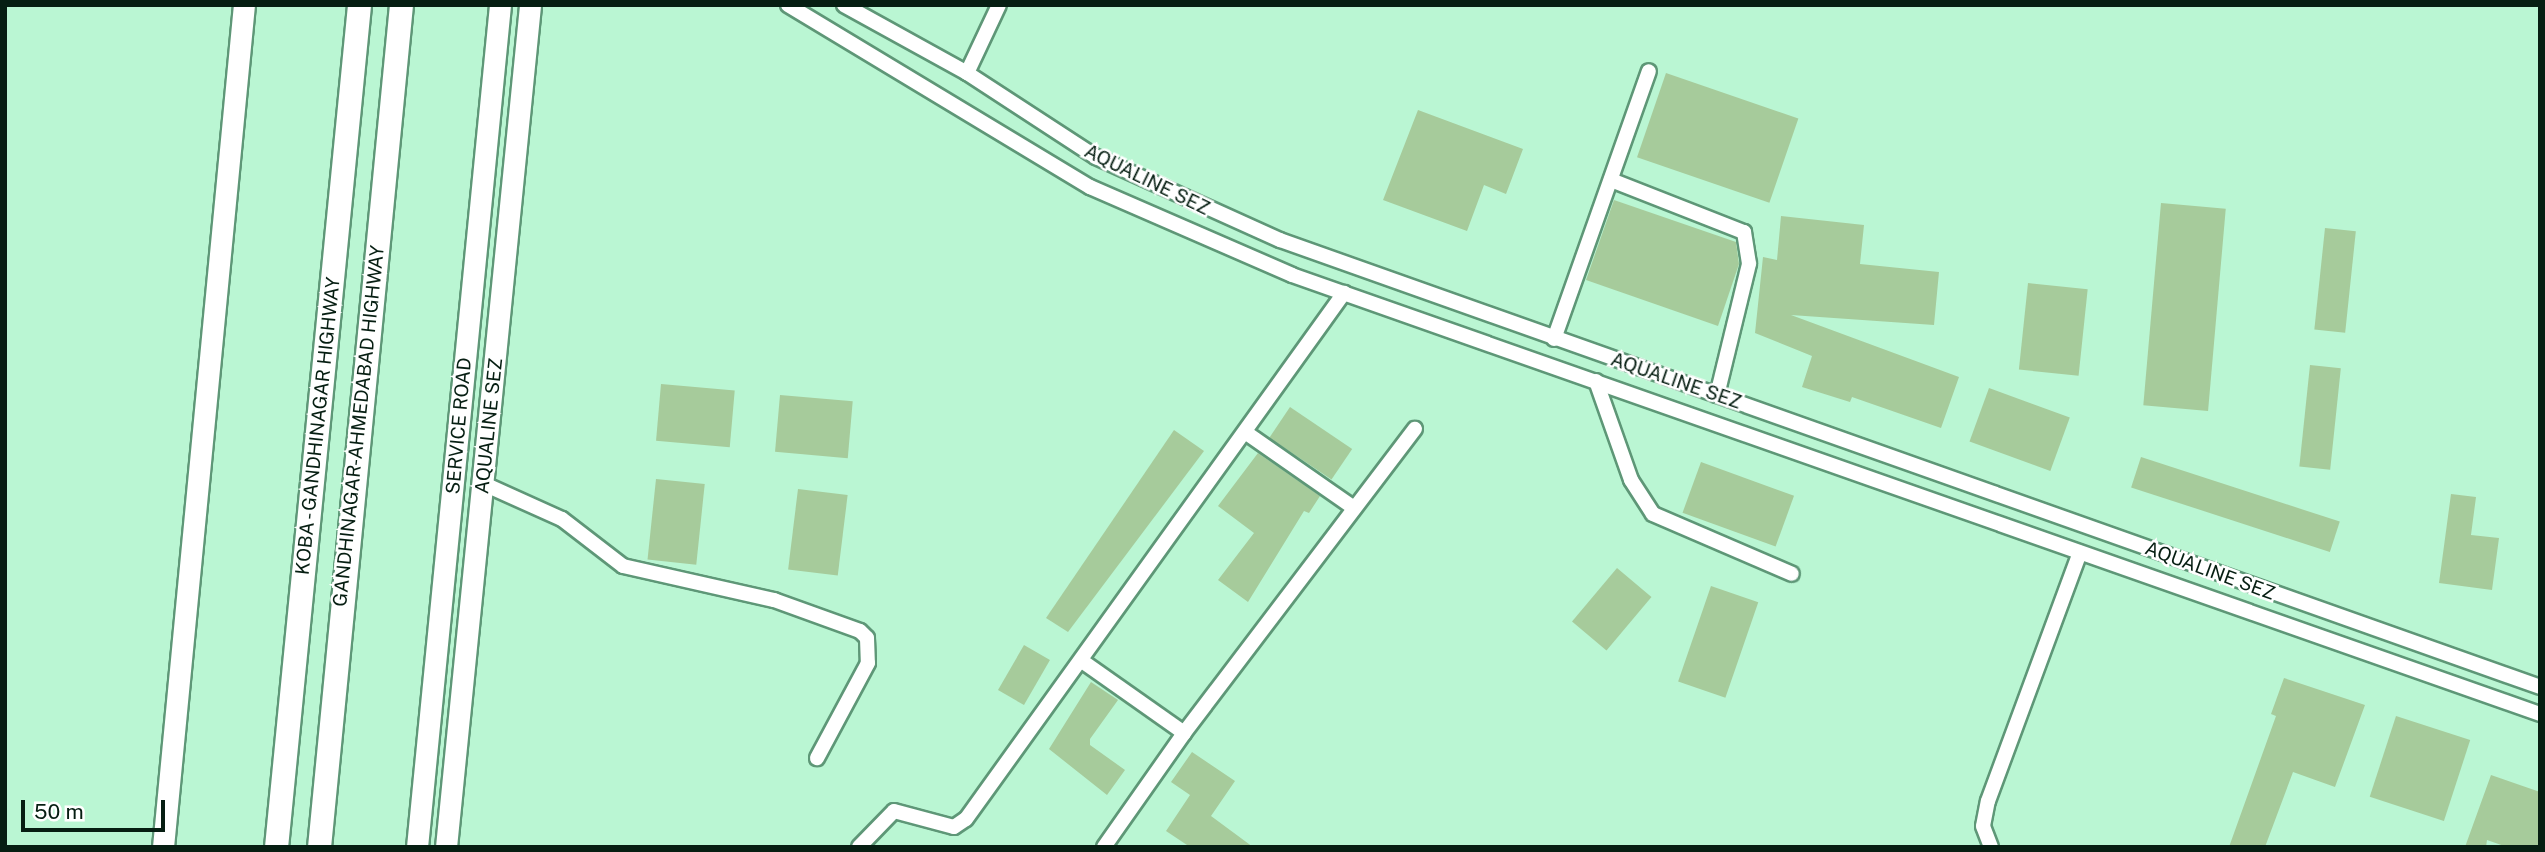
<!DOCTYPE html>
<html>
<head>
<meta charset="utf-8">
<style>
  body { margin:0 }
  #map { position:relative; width:2545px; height:852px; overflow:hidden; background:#baf6d3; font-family:"Public Sans",sans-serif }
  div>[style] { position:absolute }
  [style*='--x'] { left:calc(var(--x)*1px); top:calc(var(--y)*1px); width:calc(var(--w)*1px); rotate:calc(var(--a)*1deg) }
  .building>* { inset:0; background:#a6cb9b; transform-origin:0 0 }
  .roads { filter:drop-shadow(2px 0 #5e9777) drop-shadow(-2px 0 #5e9777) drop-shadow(0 2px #5e9777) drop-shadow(0 -2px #5e9777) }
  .street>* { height:14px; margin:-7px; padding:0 7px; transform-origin:7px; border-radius:7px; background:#fff }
  .secondary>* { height:21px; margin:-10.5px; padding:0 10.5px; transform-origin:10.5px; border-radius:10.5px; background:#fff }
  .primary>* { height:23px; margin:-11.5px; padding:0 11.5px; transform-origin:11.5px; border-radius:11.5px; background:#fff }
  span { translate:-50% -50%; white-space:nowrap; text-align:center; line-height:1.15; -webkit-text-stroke:5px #fff; paint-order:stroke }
  .street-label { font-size:19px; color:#061e12 }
  .frame { position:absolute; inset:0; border:7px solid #061e12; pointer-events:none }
  .scale { position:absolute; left:21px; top:800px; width:144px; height:32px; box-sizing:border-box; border:4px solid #061e12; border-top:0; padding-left:9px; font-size:21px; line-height:24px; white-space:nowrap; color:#061e12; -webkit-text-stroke:5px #fff; paint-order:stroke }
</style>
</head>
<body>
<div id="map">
  <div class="building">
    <div style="left:1666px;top:73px;width:140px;height:89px;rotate:19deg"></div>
    <div style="clip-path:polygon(1418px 110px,1523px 149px,1506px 194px,1484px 185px,1467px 231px,1383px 200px)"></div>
    <div style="clip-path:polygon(1614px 200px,1736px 242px,1739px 264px,1718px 326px,1586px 280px)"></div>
    <div style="left:2161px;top:203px;width:65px;height:203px;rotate:5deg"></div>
    <div style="clip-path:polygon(1781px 216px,1864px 225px,1860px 264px,1939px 272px,1934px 325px,1791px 315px,1959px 377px,1941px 428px,1852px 397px,1850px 402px,1802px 387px,1812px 356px,1755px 333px,1763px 257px,1777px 260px)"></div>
    <div style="left:2325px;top:228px;width:31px;height:102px;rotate:6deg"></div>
    <div style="left:2028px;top:283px;width:60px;height:87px;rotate:6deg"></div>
    <div style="left:2310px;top:365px;width:31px;height:102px;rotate:6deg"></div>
    <div style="left:661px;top:384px;width:74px;height:57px;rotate:5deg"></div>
    <div style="left:1989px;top:388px;width:86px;height:57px;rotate:20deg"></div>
    <div style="left:780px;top:395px;width:73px;height:57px;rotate:5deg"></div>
    <div style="left:1290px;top:407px;width:75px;height:37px;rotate:34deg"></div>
    <div style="clip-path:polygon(1174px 430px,1204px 451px,1068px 632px,1046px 618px)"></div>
    <div style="clip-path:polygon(1258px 453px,1320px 496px,1309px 513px,1304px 511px,1248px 602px,1218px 580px,1254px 533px,1218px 506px)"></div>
    <div style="left:2141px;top:457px;width:209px;height:32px;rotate:18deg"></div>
    <div style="left:1701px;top:462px;width:99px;height:54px;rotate:20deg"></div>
    <div style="left:656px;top:479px;width:49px;height:81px;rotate:6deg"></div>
    <div style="left:798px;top:489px;width:50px;height:81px;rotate:7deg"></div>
    <div style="clip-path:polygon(2451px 494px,2476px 497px,2471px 535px,2499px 538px,2492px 590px,2439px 583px)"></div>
    <div style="left:1617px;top:568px;width:45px;height:70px;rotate:40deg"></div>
    <div style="left:1711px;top:586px;width:50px;height:101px;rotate:19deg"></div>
    <div style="left:1024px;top:645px;width:30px;height:52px;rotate:30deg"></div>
    <div style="clip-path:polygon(2284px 678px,2365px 705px,2335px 787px,2293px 772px,2265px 847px,2229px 847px,2276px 716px,2271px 714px)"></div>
    <div style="clip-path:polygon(1091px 682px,1118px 700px,1090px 739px,1090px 745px,1125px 770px,1107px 795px,1049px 749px)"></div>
    <div style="left:2396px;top:716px;width:78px;height:85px;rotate:18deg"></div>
    <div style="clip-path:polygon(1192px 752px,1235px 781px,1211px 816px,1253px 847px,1190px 847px,1166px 831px,1190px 795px,1171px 782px)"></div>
    <div style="clip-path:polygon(2491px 775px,2540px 792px,2540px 847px,2507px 847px,2487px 840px,2486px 847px,2465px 847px)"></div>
  </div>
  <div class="roads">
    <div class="street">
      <div style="--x:788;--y:5;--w:353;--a:31.1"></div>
      <div style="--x:1090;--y:187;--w:220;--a:23.5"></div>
      <div style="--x:1292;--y:275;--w:1323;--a:19.38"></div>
      <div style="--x:844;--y:5;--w:141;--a:28.9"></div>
      <div style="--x:967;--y:73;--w:154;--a:33.1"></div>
      <div style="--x:1096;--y:157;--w:202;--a:24.3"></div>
      <div style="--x:1280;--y:240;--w:1337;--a:19.53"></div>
      <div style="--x:967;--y:73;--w:75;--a:-64.8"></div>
      <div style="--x:1611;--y:180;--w:143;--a:21.4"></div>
      <div style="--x:1744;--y:232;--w:32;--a:81"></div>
      <div style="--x:1749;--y:264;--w:135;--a:103.7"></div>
      <div style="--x:1554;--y:339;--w:284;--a:-70.5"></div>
      <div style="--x:1596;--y:381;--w:105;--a:70.5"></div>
      <div style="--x:1631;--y:480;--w:40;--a:57.1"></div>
      <div style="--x:1653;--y:514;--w:151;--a:23.3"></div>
      <div style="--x:1245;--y:432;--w:133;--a:34.9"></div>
      <div style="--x:484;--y:484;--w:85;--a:24.2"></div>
      <div style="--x:562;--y:519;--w:77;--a:37.6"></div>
      <div style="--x:623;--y:566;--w:155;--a:12.7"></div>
      <div style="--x:774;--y:600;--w:91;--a:19.8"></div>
      <div style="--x:860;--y:631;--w:10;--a:45"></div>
      <div style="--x:867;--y:638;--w:25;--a:88"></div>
      <div style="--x:868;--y:663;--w:108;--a:118.2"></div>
      <div style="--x:1082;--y:661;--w:125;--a:35.2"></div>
      <div style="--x:1184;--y:733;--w:382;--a:-52.8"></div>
      <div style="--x:859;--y:847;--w:50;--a:-45.8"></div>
      <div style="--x:894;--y:811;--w:62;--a:14.9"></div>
      <div style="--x:954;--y:827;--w:14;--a:-34"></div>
      <div style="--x:966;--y:819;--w:648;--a:-54.3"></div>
      <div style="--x:1104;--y:847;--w:139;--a:-54.9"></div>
      <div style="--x:1991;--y:847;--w:22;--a:-111"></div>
      <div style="--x:1983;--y:826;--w:25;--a:-79"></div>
      <div style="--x:1988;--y:801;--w:265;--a:-69.7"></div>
    </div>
    <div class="secondary">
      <div style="--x:163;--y:847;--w:846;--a:-84.51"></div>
      <div style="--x:417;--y:847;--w:846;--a:-84.37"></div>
      <div style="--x:446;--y:847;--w:846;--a:-84.3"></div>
    </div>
    <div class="primary">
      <div style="--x:276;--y:847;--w:846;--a:-84.37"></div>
      <div style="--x:319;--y:847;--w:846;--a:-84.44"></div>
    </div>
  </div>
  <div class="street-label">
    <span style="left:1147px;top:180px;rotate:26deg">AQUALINE SEZ</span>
    <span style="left:1676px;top:381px;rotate:19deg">AQUALINE SEZ</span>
    <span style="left:318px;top:426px;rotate:-84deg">KOBA - GANDHINAGAR HIGHWAY</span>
    <span style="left:359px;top:426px;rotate:-84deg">GANDHINAGAR-AHMEDABAD HIGHWAY</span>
    <span style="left:459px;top:426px;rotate:-85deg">SERVICE ROAD</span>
    <span style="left:489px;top:426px;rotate:-84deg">AQUALINE SEZ</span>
    <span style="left:2210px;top:571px;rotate:20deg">AQUALINE SEZ</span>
  </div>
  <div class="frame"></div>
  <div class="scale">50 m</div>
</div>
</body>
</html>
